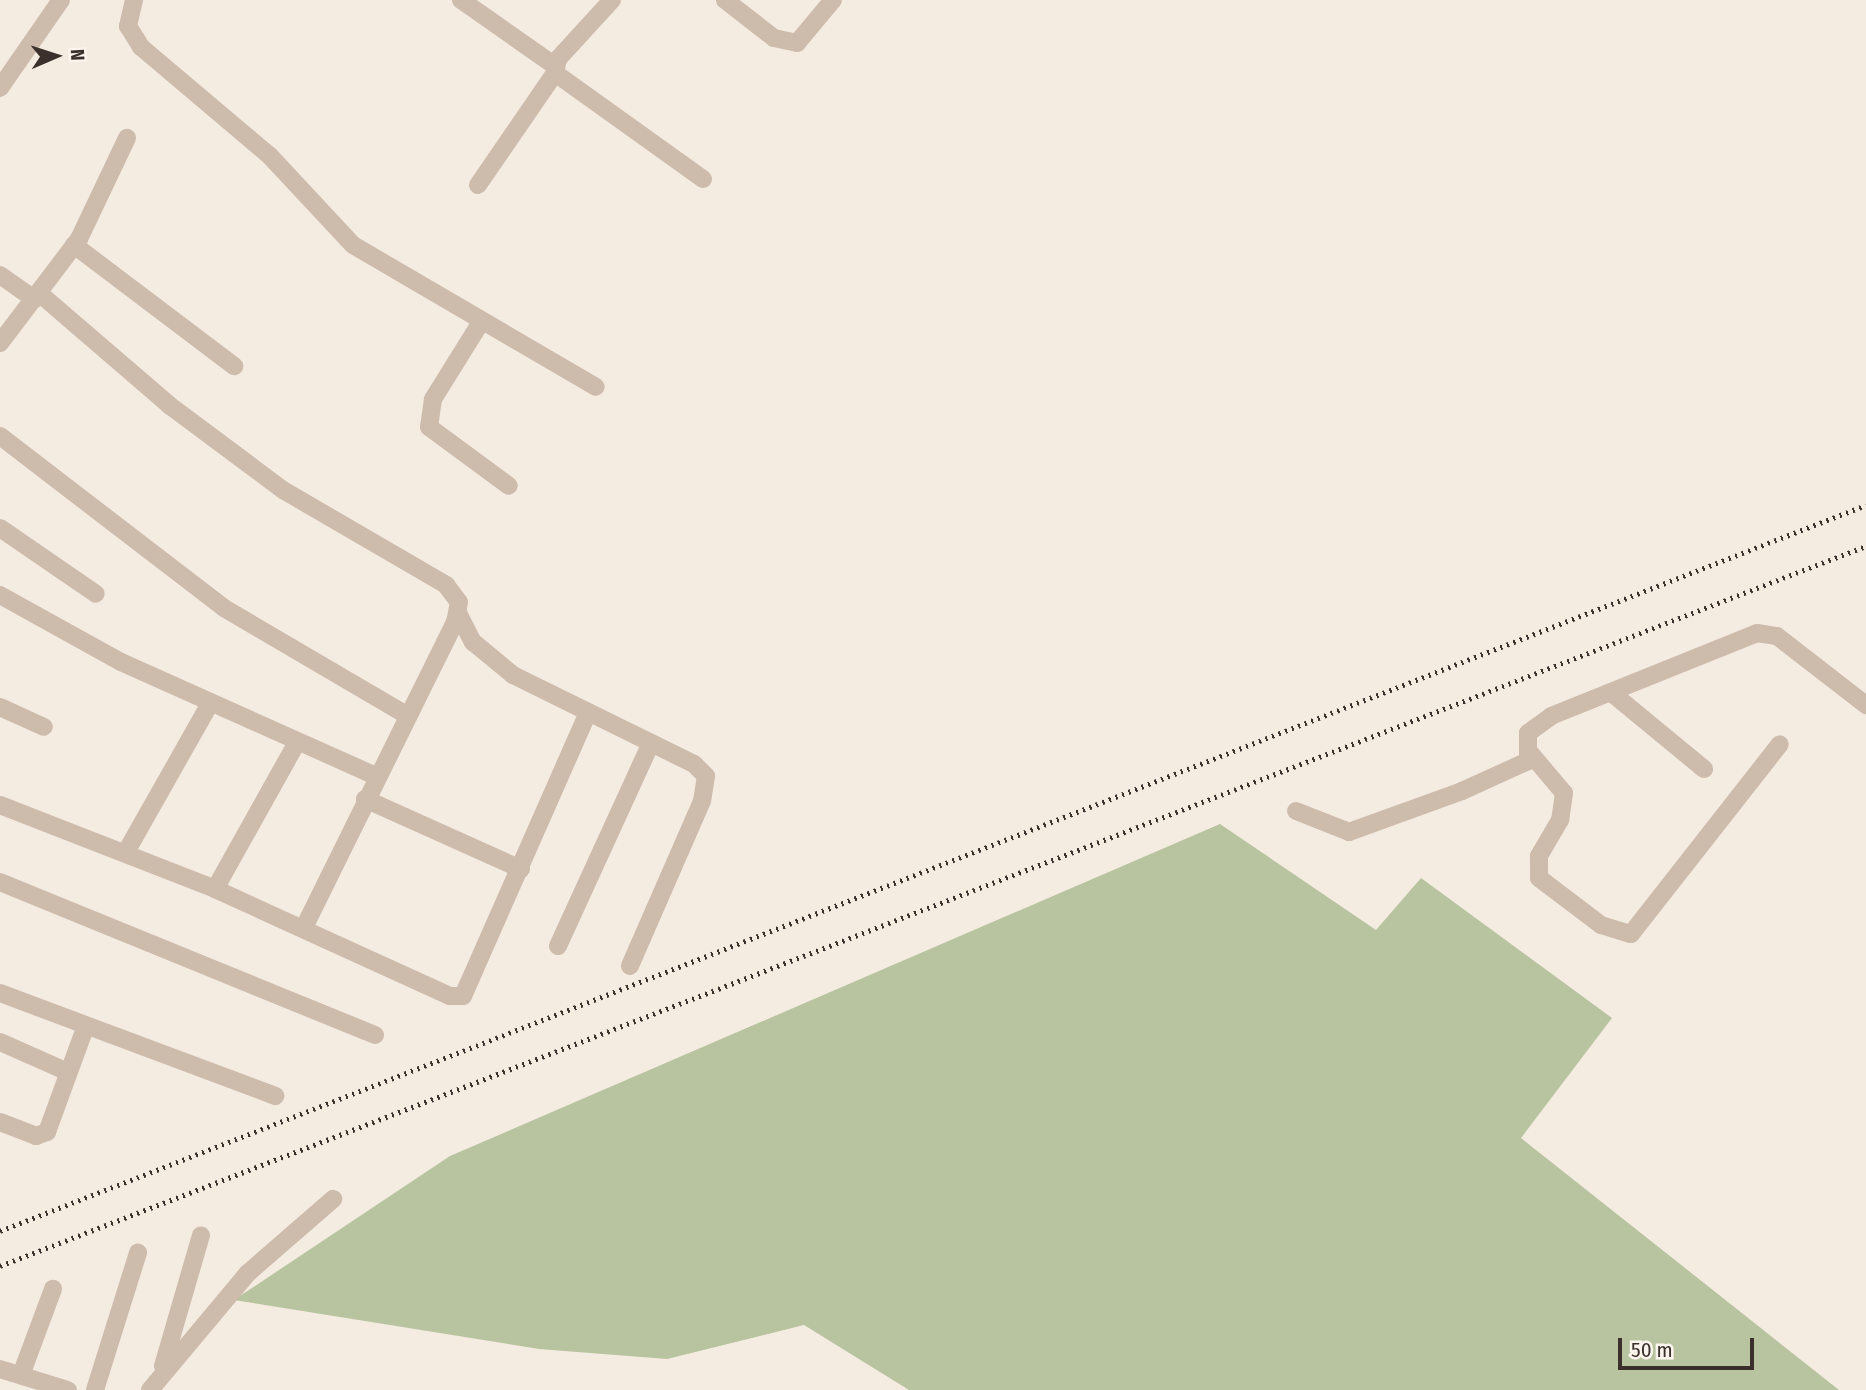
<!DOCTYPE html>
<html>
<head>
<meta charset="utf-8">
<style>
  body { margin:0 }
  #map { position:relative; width:1866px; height:1390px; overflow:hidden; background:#f4ebe1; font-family:"Fira Sans Condensed",sans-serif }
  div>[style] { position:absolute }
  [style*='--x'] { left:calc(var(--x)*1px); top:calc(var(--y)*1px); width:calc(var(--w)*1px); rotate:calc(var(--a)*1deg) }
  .green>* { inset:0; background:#b8c4a0 }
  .minor>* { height:18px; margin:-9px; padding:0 9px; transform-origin:9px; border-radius:9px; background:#cdbbac }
  .rail>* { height:5px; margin-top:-2.5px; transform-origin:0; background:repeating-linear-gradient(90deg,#3b302b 0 2px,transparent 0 7px) }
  span { translate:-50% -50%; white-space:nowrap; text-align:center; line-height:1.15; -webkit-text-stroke:5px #fbf5ee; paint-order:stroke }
  .north { position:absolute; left:21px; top:21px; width:70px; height:70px; -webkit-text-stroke:5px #fbf5ee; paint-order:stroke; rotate:87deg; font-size:19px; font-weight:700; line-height:28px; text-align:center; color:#3b302b }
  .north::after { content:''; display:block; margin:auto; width:24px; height:32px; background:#3b302b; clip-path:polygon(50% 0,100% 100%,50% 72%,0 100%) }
  .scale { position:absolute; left:1618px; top:1338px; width:136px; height:32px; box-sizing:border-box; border:4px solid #3b302b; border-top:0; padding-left:9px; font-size:21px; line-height:24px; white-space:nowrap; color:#3b302b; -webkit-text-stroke:5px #fbf5ee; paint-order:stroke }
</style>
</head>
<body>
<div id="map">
  <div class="green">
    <div style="clip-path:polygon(1220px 824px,1376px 930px,1421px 878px,1612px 1018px,1521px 1138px,1839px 1390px,909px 1390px,804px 1325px,667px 1359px,539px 1349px,234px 1300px,450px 1156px)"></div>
  </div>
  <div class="minor">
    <div style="--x:134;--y:0;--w:27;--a:103"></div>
    <div style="--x:128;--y:26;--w:25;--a:58"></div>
    <div style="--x:141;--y:47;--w:167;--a:40.2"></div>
    <div style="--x:269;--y:155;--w:123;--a:47"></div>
    <div style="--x:353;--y:245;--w:281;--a:30.3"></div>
    <div style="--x:461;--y:0;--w:113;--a:35"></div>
    <div style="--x:612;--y:0;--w:80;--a:132.5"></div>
    <div style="--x:558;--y:59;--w:14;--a:102"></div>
    <div style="--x:555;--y:73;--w:182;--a:35.6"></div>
    <div style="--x:725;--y:0;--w:62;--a:37.8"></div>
    <div style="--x:774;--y:38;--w:24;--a:12"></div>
    <div style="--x:797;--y:43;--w:56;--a:-50.1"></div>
    <div style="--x:0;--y:88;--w:107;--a:-55.3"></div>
    <div style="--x:478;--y:185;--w:136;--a:-55.5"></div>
    <div style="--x:74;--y:245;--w:201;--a:37.1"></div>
    <div style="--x:0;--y:275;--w:42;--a:35.2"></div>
    <div style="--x:39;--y:293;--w:172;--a:40.7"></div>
    <div style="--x:169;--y:405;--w:142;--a:36.7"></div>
    <div style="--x:283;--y:490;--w:189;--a:30.2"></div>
    <div style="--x:446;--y:585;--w:21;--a:53"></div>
    <div style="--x:459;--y:602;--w:20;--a:101"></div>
    <div style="--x:455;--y:622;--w:341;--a:116.3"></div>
    <div style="--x:481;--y:322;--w:91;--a:121.9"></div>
    <div style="--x:433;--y:399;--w:28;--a:98"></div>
    <div style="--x:429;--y:427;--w:99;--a:36.4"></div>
    <div style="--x:0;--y:343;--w:131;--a:-52.8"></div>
    <div style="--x:79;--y:239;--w:112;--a:-64.6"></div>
    <div style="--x:0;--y:436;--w:282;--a:37.5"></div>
    <div style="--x:224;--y:608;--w:210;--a:30.4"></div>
    <div style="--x:0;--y:528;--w:116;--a:34.5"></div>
    <div style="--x:0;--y:595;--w:138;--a:29"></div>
    <div style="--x:121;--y:662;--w:279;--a:24.1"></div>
    <div style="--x:458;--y:613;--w:33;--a:63"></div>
    <div style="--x:473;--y:642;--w:52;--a:39.5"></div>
    <div style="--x:513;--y:675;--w:202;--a:26.2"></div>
    <div style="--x:694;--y:764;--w:17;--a:45"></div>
    <div style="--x:706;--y:776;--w:25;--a:99"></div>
    <div style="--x:702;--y:801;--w:180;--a:113.6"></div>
    <div style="--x:1613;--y:694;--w:118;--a:39.5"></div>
    <div style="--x:0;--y:707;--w:48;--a:24.4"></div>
    <div style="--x:1531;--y:754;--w:51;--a:49.8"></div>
    <div style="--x:1564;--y:793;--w:27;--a:98"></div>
    <div style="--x:1560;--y:820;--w:42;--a:120.3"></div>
    <div style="--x:1539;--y:856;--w:22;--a:90"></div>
    <div style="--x:1539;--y:878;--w:78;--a:37.2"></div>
    <div style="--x:1601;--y:925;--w:31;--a:17"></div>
    <div style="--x:1631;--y:934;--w:241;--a:-51.9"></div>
    <div style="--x:365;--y:799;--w:171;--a:24.2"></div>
    <div style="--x:0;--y:805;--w:231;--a:21.3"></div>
    <div style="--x:215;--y:889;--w:168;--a:-60.8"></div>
    <div style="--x:1296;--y:811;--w:57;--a:21.6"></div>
    <div style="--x:1349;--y:832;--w:120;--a:-19.9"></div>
    <div style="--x:1462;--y:791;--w:72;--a:-24.4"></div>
    <div style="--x:1528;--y:761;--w:28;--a:-90"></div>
    <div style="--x:1528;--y:733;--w:29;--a:-36"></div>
    <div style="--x:1551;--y:716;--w:222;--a:-21.9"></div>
    <div style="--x:1757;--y:633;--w:20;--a:9"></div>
    <div style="--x:1777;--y:636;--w:113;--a:37.8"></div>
    <div style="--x:126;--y:852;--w:172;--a:-60.5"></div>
    <div style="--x:0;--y:882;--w:405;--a:22.2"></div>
    <div style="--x:215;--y:889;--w:258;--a:24.5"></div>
    <div style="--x:450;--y:996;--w:13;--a:0"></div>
    <div style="--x:463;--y:996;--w:310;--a:-66.2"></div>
    <div style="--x:558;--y:946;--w:223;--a:-65.4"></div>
    <div style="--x:0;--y:993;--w:294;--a:20.5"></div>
    <div style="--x:0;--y:1042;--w:74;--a:23.8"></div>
    <div style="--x:0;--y:1122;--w:39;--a:21"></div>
    <div style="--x:36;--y:1136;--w:12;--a:-20"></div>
    <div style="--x:47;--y:1132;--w:111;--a:-69.9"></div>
    <div style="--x:163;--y:1366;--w:136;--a:-73.8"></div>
    <div style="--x:0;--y:1369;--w:71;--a:17.2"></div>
    <div style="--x:21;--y:1375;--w:92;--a:-69.6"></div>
    <div style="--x:95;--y:1390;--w:144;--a:-72.6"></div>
    <div style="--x:150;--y:1390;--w:153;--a:-50.1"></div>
    <div style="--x:248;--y:1273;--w:113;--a:-41"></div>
  </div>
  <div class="rail">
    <div style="--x:0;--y:1231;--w:2002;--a:-21.26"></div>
    <div style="--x:0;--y:1266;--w:2000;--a:-21.1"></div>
  </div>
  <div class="north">N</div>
  <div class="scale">50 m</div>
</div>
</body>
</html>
